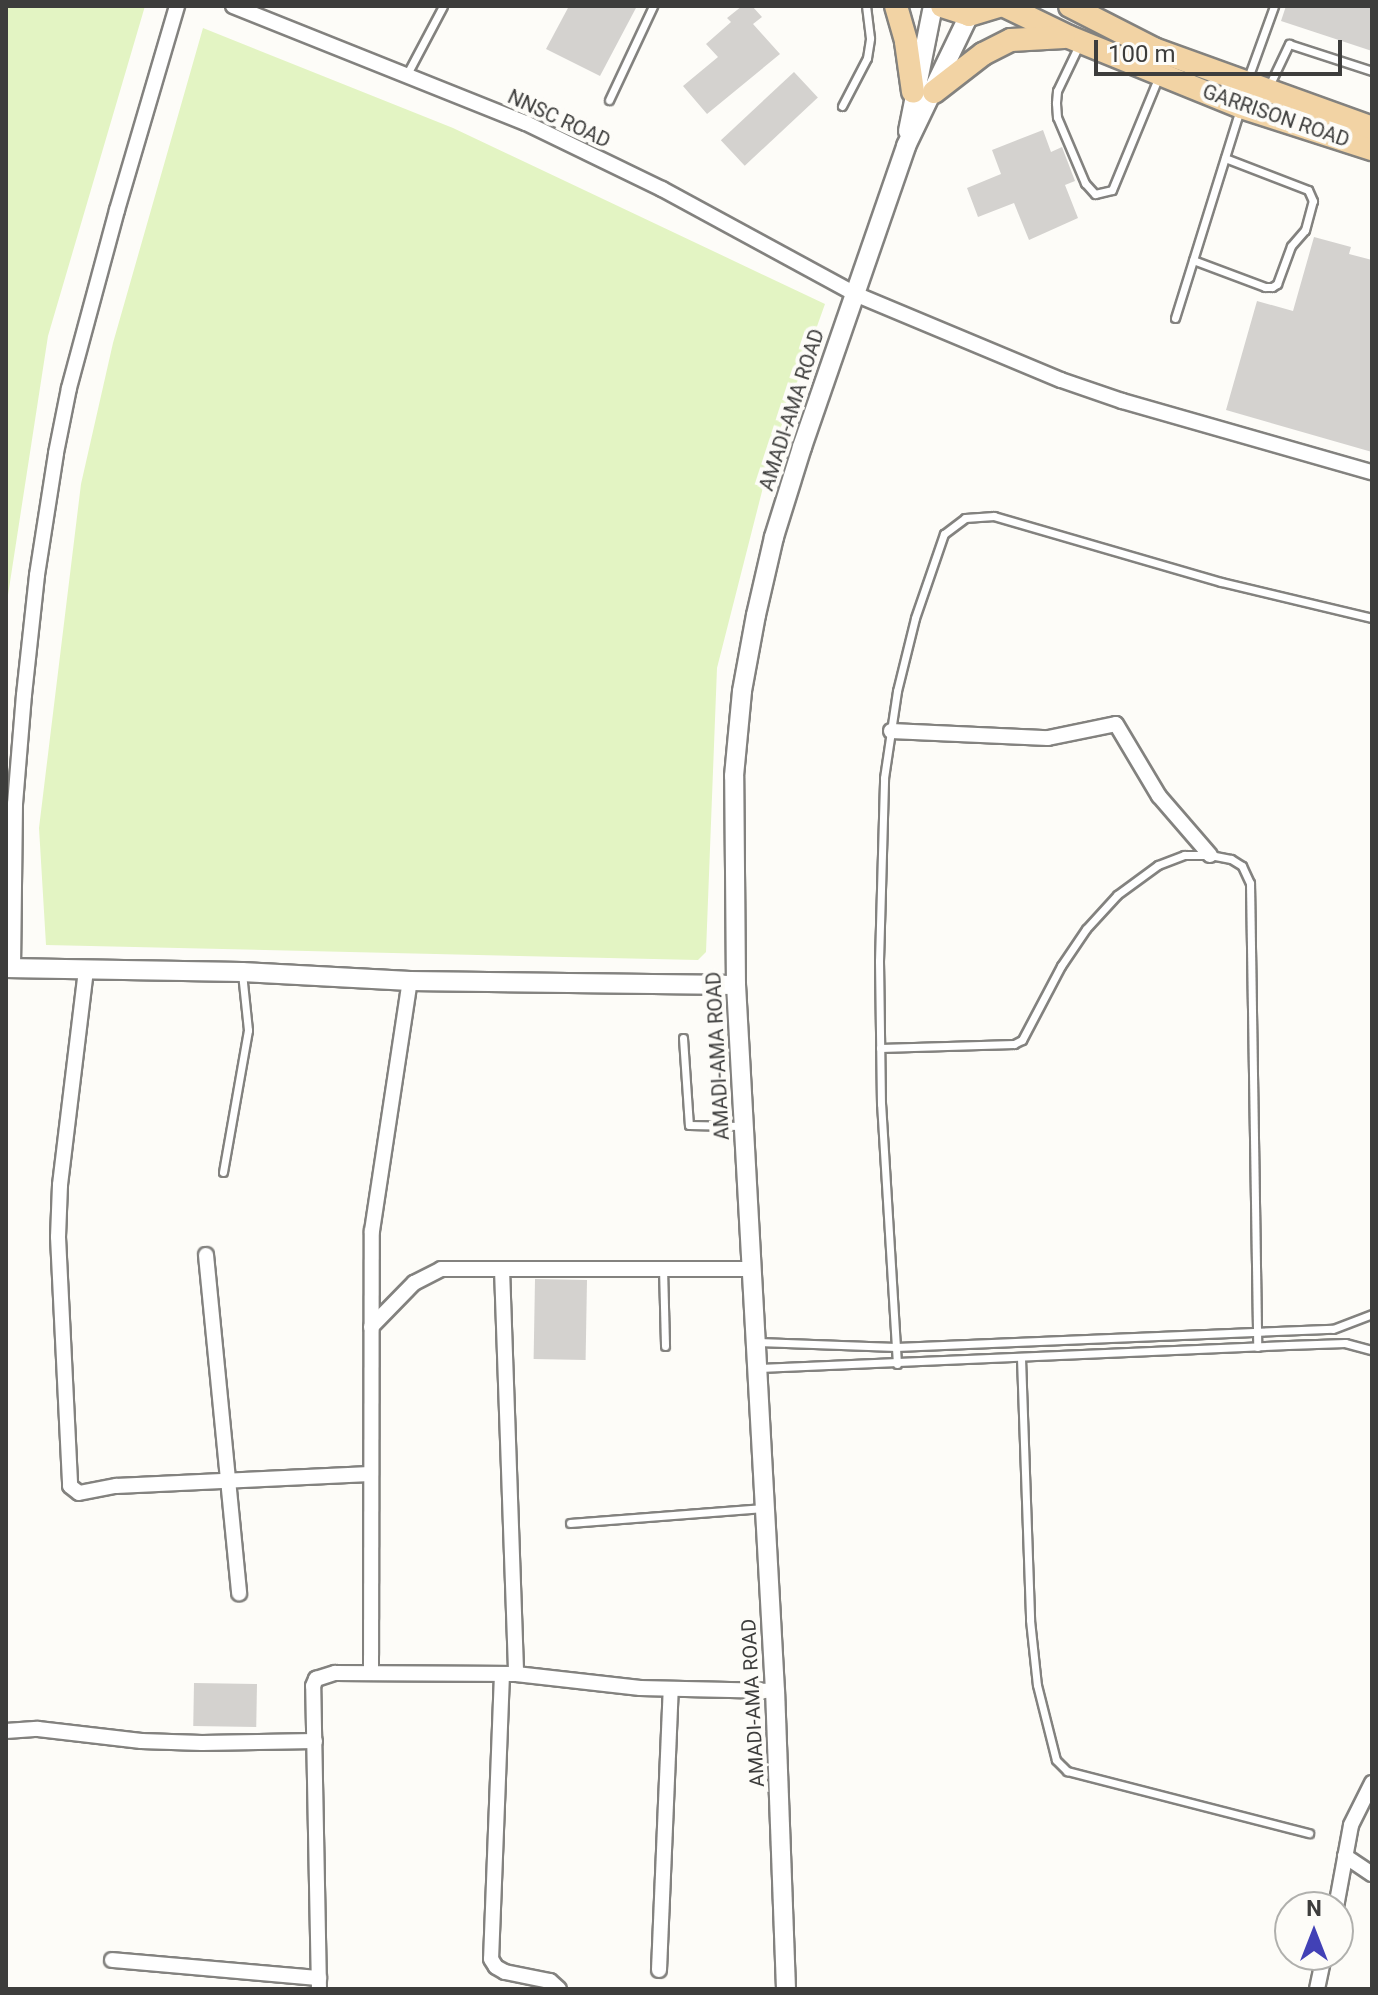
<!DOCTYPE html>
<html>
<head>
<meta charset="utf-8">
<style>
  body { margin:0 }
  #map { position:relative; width:1378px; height:1995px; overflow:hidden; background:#fdfcf8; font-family:Roboto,sans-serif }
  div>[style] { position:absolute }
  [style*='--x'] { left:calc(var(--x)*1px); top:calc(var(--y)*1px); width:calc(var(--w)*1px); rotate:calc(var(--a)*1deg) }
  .green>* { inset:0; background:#e3f4c3 }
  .building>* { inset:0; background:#d4d2cf; transform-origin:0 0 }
  .roads { filter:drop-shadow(2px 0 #83827f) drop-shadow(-2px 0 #83827f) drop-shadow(0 2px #83827f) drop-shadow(0 -2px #83827f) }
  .lane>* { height:7px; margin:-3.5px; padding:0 3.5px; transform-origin:3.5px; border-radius:3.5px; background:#fff }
  .street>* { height:14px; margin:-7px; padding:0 7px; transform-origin:7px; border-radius:7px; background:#fff }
  .secondary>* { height:18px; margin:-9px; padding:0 9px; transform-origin:9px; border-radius:9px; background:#fff }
  .primary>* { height:22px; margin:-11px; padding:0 11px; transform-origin:11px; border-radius:11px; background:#f2d3a4 }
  span { translate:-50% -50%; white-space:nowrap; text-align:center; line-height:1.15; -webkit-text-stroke:8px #fdfcf8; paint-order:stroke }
  .street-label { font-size:20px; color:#3d3d3c }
  .frame { position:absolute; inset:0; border:8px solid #3d3d3c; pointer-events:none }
  .north { position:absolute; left:1274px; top:1891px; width:80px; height:80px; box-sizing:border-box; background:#fdfcf8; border:2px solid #b0b0ad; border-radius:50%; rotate:0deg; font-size:22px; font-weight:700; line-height:32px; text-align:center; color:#3d3d3c }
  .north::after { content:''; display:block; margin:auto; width:28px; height:36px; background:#4241b6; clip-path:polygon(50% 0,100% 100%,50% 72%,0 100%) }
  .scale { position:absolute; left:1094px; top:40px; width:248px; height:36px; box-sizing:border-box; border:4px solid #3d3d3c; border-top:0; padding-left:10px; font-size:24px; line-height:28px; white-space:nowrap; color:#3d3d3c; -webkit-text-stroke:6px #fdfcf8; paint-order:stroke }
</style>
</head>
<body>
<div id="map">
  <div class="green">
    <div style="clip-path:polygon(6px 6px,145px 6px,48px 336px,6px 608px)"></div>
    <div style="clip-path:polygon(203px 28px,453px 128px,825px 304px,772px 452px,717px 668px,706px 952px,698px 960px,46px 945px,39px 828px,81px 484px,113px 343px)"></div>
  </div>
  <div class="building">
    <div style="clip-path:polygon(569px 6px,637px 6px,600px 76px,546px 49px)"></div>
    <div style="clip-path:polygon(742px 6px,752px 6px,762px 17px,753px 24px,780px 54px,707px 114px,683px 86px,718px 57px,706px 44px,731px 22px,727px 18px)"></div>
    <div style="clip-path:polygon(1286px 6px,1372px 6px,1372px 51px,1281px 21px)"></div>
    <div style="left:794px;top:72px;width:35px;height:100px;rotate:47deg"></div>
    <div style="clip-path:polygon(1043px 130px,1051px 152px,1062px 147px,1075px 181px,1065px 185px,1078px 218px,1029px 240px,1014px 203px,978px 217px,967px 188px,1001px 174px,992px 150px)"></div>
    <div style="clip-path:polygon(1314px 237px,1351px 247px,1349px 254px,1372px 260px,1372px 452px,1226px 410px,1257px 301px,1293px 311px)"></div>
    <div style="left:587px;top:1280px;width:80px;height:52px;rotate:91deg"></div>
    <div style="left:194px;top:1683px;width:63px;height:43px;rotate:1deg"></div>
  </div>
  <div class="roads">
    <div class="lane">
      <div style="--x:1080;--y:43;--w:53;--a:115.6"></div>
      <div style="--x:1057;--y:91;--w:12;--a:95"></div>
      <div style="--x:1056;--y:103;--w:14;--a:86"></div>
      <div style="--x:1057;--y:117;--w:72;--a:67"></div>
      <div style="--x:1085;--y:183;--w:15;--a:48"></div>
      <div style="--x:1095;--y:194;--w:17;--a:-13"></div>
      <div style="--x:1112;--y:190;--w:123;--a:-67.6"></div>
      <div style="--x:406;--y:76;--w:79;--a:-62.1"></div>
      <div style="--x:1248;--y:78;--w:77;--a:-70.1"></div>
      <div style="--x:1269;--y:86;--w:47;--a:-64.5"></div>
      <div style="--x:1289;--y:44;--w:87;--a:18"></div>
      <div style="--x:609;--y:100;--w:104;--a:-64.9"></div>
      <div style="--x:842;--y:106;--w:54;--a:-62.5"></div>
      <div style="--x:867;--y:58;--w:20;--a:-81"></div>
      <div style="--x:870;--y:38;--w:32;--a:-97"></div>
      <div style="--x:1193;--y:260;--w:77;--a:20.6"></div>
      <div style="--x:1265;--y:287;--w:7;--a:0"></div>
      <div style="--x:1272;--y:287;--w:6;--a:-31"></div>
      <div style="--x:1277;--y:284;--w:40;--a:-69.8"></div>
      <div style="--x:1291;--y:246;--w:21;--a:-49"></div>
      <div style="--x:1305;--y:230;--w:30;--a:-75"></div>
      <div style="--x:1313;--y:201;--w:12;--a:-114"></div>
      <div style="--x:1308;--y:190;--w:89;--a:-158.9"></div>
      <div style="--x:1175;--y:318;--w:219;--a:-72.7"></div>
      <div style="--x:683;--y:1038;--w:87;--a:86.1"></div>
      <div style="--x:689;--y:1125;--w:52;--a:1.1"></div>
      <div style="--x:880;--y:1048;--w:134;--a:-1.7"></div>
      <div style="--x:1014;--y:1044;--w:9;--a:-27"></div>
      <div style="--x:1022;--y:1040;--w:84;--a:-62.2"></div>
      <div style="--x:1061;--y:966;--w:45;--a:-56"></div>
      <div style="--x:1086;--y:929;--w:46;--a:-47.6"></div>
      <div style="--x:1117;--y:895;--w:51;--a:-36.2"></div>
      <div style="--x:1158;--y:865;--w:28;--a:-21"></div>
      <div style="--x:1184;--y:855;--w:26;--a:0"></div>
      <div style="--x:1210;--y:855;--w:21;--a:11"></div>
      <div style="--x:1231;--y:859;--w:13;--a:32"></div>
      <div style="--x:1242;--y:866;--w:19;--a:65"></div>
      <div style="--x:1250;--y:883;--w:464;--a:89.1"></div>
      <div style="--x:223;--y:1172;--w:144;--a:-80"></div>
      <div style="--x:248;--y:1030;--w:57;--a:-96"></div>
      <div style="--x:663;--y:1268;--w:78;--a:88.5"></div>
      <div style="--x:758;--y:1342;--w:138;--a:2.1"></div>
      <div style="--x:896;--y:1347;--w:437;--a:-2.4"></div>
      <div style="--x:1333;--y:1329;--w:42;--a:-21"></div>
      <div style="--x:1021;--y:1358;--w:262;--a:88"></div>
      <div style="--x:1030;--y:1620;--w:65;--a:83.9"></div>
      <div style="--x:1037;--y:1685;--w:77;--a:75.8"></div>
      <div style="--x:1056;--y:1760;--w:16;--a:45"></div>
      <div style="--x:1067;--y:1771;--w:250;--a:14.4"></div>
      <div style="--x:897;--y:1364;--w:260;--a:-93.5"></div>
      <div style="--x:881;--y:1104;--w:143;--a:-90.8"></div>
      <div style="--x:879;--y:961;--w:183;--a:-88.4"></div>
      <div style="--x:884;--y:778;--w:88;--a:-81.5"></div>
      <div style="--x:897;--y:691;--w:75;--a:-76.1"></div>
      <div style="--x:915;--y:618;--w:89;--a:-71"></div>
      <div style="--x:944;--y:534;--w:26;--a:-37"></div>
      <div style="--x:965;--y:518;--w:29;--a:-4"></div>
      <div style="--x:994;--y:516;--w:236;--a:16.2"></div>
      <div style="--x:1221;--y:582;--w:155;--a:13.4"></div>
      <div style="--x:759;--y:1368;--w:529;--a:-2.49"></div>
      <div style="--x:1288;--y:1345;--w:57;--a:-2"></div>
      <div style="--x:1345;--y:1343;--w:28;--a:15"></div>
      <div style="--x:570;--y:1523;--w:194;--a:-4.4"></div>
    </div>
    <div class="street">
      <div style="--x:233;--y:6;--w:315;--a:21.8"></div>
      <div style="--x:526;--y:123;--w:151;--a:25.9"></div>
      <div style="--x:662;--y:189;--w:220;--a:28.5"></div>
      <div style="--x:855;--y:294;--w:223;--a:22.7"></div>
      <div style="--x:1061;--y:380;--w:65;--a:19"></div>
      <div style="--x:1122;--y:401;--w:260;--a:15.9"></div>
      <div style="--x:891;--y:731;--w:157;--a:2.6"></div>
      <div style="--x:1048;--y:738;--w:69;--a:-11.6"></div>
      <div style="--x:1116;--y:724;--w:84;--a:59.2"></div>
      <div style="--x:1159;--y:796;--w:78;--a:49.2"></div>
      <div style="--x:13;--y:968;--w:164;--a:-89.3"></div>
      <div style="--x:15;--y:804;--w:109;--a:-85.3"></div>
      <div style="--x:24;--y:695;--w:121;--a:-83.8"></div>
      <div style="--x:37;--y:575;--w:123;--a:-81.1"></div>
      <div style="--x:56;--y:453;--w:66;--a:-78.7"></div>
      <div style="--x:69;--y:388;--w:184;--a:-74.9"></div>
      <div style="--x:117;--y:210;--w:213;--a:-73.6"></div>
      <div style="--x:86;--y:970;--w:217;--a:96.9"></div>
      <div style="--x:60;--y:1185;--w:52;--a:92.2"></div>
      <div style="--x:58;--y:1237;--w:249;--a:87.2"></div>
      <div style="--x:70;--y:1486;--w:11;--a:38"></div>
      <div style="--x:79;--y:1493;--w:38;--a:-11"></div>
      <div style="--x:116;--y:1486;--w:254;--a:-2.7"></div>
      <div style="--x:206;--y:1255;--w:340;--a:84.4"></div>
      <div style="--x:502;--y:1269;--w:405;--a:88"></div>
      <div style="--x:371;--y:1327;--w:62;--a:-45.7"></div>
      <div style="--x:414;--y:1283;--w:30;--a:-27"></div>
      <div style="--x:441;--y:1269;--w:310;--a:0"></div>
      <div style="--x:371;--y:1673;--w:442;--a:-89.9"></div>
      <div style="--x:372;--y:1231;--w:253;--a:-81.4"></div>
      <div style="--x:502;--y:1674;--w:285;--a:92.2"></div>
      <div style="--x:491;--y:1959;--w:9;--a:58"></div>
      <div style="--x:496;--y:1967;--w:10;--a:29"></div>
      <div style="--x:505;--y:1972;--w:46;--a:11.3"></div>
      <div style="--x:550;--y:1981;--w:12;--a:42"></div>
      <div style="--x:6;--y:1731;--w:32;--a:-4"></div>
      <div style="--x:38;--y:1729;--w:104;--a:6.6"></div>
      <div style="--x:141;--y:1741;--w:61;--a:1.9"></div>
      <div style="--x:202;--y:1743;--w:113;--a:-1"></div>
      <div style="--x:1345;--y:1856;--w:32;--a:34"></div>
      <div style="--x:1336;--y:1907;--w:83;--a:-79.6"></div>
      <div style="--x:1351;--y:1825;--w:47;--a:-63.4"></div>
      <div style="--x:112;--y:1960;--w:208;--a:5"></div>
      <div style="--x:659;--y:1970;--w:281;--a:-87.6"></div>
      <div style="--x:319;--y:1989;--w:303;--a:-91.1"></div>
      <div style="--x:313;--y:1686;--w:8;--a:-67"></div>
      <div style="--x:316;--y:1679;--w:20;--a:-18"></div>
      <div style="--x:335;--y:1673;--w:181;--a:0.3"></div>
      <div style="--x:516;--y:1674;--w:125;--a:6.4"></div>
      <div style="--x:640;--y:1688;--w:135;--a:1.3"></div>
      <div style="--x:1317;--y:1989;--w:35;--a:-78"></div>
    </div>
    <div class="secondary">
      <div style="--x:908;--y:131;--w:127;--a:-78.7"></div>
      <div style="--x:6;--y:968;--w:236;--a:1"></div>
      <div style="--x:242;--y:972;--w:168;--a:3.1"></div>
      <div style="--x:410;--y:981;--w:326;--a:0.7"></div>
      <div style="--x:786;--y:1989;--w:298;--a:-92.1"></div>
      <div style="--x:775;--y:1691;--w:707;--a:-93.16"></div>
      <div style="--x:736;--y:985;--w:209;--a:-90.5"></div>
      <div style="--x:734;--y:776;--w:85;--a:-84.6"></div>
      <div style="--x:742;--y:691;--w:77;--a:-79.6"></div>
      <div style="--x:756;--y:615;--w:80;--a:-77"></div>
      <div style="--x:774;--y:537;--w:94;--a:-72.7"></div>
      <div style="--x:802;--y:447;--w:318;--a:-70.9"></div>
      <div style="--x:906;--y:146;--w:145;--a:-64.3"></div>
    </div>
    <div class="primary">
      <div style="--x:896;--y:6;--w:37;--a:74"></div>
      <div style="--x:906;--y:42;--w:50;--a:82"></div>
      <div style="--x:942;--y:6;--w:28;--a:18"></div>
      <div style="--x:969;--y:15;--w:31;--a:-17"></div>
      <div style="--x:1005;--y:6;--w:71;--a:25.8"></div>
      <div style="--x:1069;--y:37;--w:186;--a:22.1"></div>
      <div style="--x:1241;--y:107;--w:138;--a:17.8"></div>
      <div style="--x:1070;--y:6;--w:94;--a:27.1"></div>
      <div style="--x:1154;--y:49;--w:232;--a:19.9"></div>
      <div style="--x:934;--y:92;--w:62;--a:-37.8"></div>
      <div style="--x:983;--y:54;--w:31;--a:-27"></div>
      <div style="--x:1011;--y:40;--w:53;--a:-3.2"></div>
    </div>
  </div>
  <div class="street-label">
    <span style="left:1276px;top:116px;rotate:19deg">GARRISON ROAD</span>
    <span style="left:559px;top:119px;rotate:25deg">NNSC ROAD</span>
    <span style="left:792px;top:410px;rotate:-72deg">AMADI-AMA ROAD</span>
    <span style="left:718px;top:1056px;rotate:-93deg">AMADI-AMA ROAD</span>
    <span style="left:753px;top:1703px;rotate:-93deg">AMADI-AMA ROAD</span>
  </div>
  <div class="frame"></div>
  <div class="north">N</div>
  <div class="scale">100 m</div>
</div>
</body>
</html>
